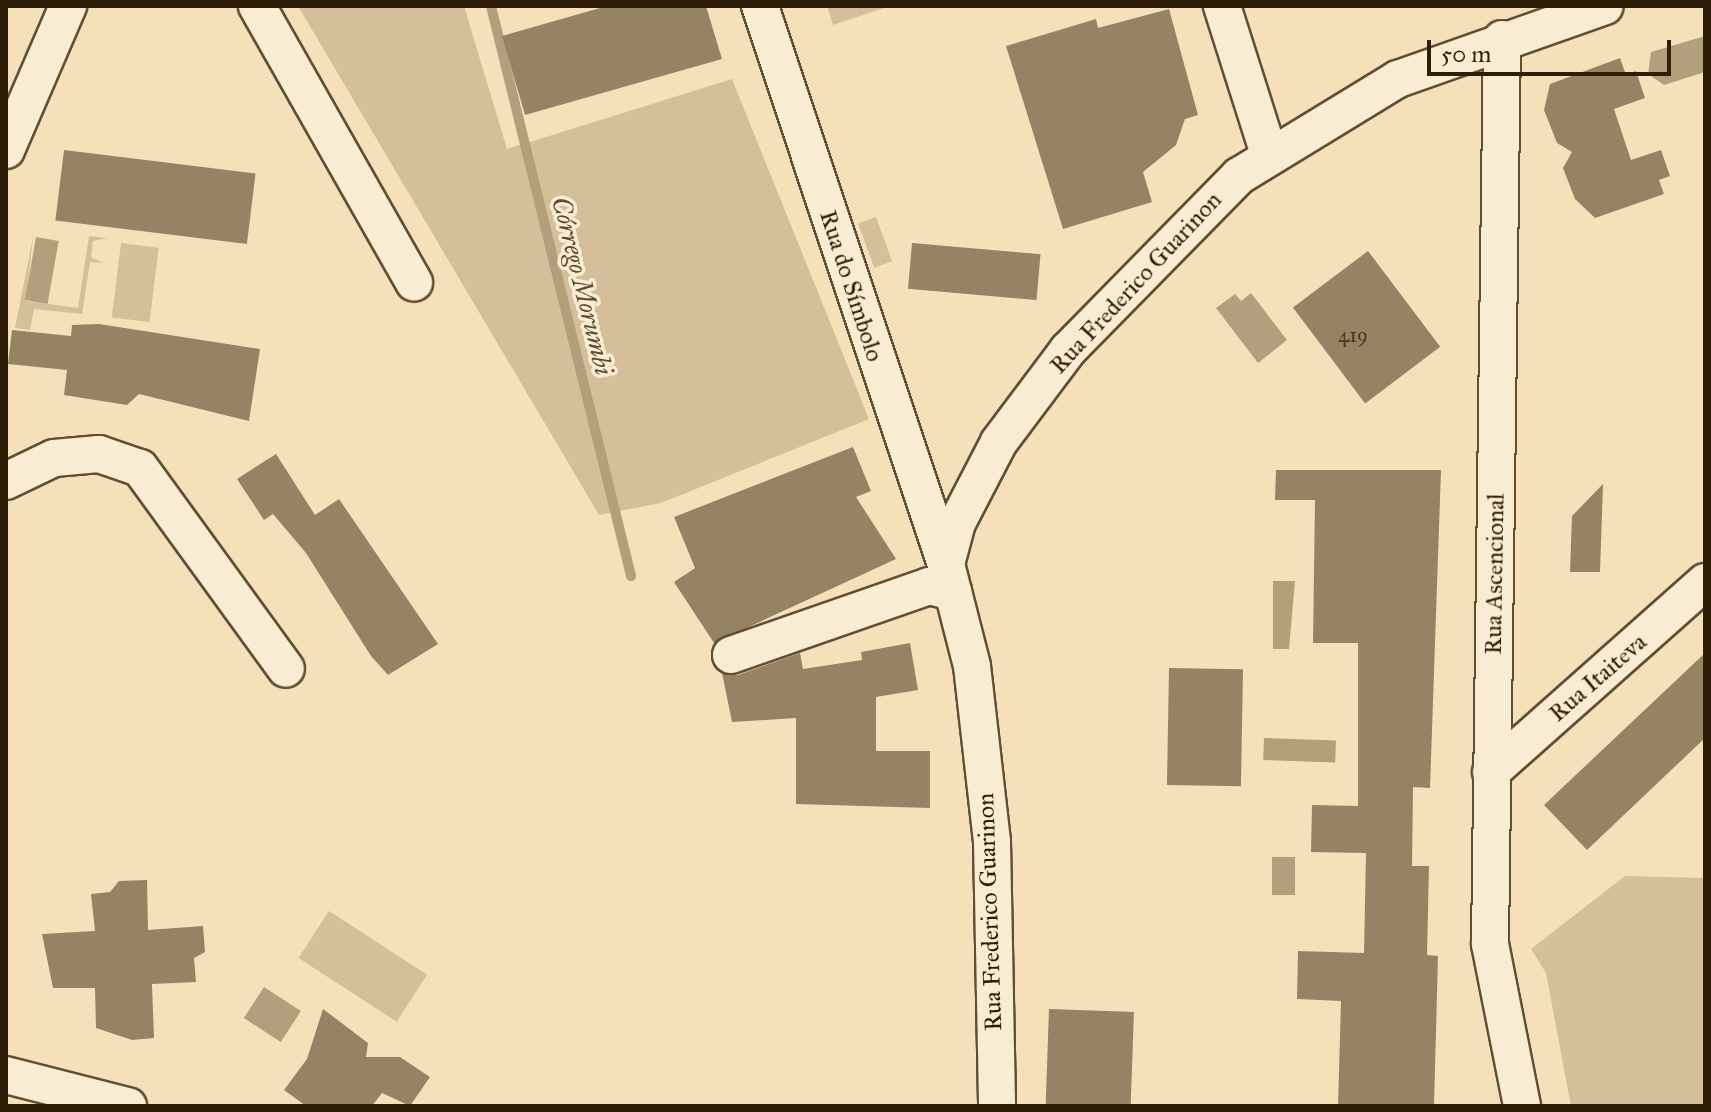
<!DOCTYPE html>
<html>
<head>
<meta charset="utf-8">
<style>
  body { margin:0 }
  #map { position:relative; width:1711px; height:1112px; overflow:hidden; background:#f5e1b9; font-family:"IM FELL Great Primer",serif }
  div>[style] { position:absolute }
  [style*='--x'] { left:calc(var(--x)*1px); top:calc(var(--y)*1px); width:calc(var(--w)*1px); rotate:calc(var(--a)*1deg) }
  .green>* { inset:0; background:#d3c09b; transform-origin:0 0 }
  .water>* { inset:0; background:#b29f7c; transform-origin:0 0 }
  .stream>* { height:10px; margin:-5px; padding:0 5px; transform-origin:5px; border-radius:5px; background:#b29f7c }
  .building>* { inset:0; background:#968364; transform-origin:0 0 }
  .roads { filter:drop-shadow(2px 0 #604f34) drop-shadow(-2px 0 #604f34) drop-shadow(0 2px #604f34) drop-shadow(0 -2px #604f34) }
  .minor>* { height:36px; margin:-18px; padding:0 18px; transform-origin:18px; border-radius:18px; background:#f8ecd2 }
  span { translate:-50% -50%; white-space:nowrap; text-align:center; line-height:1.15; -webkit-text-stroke:7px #f8ecd2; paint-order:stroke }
  .number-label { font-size:20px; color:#49371e }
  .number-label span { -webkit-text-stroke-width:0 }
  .street-label { font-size:24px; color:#2f1e07 }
  .water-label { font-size:26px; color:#5d4b30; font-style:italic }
  .frame { position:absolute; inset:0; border:8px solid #2f1e07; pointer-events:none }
  .scale { position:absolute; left:1427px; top:40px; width:244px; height:36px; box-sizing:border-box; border:4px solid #2f1e07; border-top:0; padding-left:10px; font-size:24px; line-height:28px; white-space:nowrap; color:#2f1e07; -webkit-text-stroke:6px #f8ecd2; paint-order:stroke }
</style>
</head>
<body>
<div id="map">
  <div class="green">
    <div style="clip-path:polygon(298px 6px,464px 6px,507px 149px,732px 79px,869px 419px,661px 503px,599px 515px)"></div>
    <div style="clip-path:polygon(827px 6px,890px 6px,833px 25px)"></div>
    <div style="left:876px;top:217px;width:47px;height:19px;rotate:70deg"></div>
    <div style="clip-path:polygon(89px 236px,108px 238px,93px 241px,91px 257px,104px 263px,90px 262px,82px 314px,34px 309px,30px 330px,15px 328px,33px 237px,26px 301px,78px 308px)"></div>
    <div style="left:121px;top:243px;width:38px;height:75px;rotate:7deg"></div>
    <div style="clip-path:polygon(1625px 876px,1705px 878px,1705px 1106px,1571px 1106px,1546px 973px,1531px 949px)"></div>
    <div style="left:329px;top:911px;width:117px;height:56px;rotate:33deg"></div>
  </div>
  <div class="water">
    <div style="clip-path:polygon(1705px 36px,1705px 72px,1664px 85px,1648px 74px,1651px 52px)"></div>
    <div style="left:36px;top:237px;width:23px;height:64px;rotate:10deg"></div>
    <div style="clip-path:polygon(1251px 293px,1287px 340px,1258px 363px,1216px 308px,1235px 294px,1241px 301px)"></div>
    <div style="clip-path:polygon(1273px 581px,1295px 581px,1289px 649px,1273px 649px)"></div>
    <div style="left:1264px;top:738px;width:72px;height:22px;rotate:2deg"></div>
    <div style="left:1272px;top:857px;width:23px;height:38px"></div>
    <div style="left:264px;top:987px;width:44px;height:37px;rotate:33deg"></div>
  </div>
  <div class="stream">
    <div style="--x:491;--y:6;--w:587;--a:76.2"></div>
  </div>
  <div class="building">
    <div style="clip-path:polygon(607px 6px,706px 6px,722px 59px,525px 115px,502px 36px)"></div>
    <div style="clip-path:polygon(1169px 9px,1198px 115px,1185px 119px,1176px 145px,1143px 172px,1152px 202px,1063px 229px,1006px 46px,1096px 19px,1098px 28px)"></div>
    <div style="clip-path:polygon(1620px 58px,1626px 75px,1636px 71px,1645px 98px,1614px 109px,1631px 160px,1661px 150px,1670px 176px,1659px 180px,1664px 194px,1595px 218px,1575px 199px,1563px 168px,1572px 152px,1557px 143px,1544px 110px,1550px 84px)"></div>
    <div style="left:64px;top:150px;width:193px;height:71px;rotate:7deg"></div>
    <div style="left:912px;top:243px;width:129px;height:46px;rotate:5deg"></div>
    <div style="left:1368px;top:251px;width:120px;height:94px;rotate:53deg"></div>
    <div style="clip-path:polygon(99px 324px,260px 349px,249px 421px,139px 394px,127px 405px,64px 395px,67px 370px,8px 364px,12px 330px,71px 336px,72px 325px)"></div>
    <div style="clip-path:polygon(853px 447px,871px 491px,856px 497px,896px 559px,714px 643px,674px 582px,695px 568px,674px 517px)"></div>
    <div style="clip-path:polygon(276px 454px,315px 515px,339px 499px,438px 644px,388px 675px,371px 656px,306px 553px,273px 514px,264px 520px,237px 479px)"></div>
    <div style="clip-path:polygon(1276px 470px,1441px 470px,1430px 788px,1413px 787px,1412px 866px,1429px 866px,1427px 955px,1438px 956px,1434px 1106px,1338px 1106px,1341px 1001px,1297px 999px,1298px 951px,1364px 953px,1366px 853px,1311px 852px,1312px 805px,1358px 806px,1358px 643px,1313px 643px,1315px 500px,1275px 500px)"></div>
    <div style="clip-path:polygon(1603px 484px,1600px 572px,1570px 572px,1572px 516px)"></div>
    <div style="clip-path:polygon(910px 643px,918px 690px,876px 697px,876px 751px,930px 751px,930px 808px,796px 804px,796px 718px,732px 722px,722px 673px,738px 675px,800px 653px,803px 669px,862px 660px,861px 652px)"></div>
    <div style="clip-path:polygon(1705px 653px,1705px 738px,1587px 850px,1544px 805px)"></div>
    <div style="left:1169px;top:668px;width:74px;height:117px;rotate:1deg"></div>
    <div style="clip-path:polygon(147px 880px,148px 930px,203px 926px,205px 952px,194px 958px,196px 982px,152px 984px,154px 1038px,132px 1040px,96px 1028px,95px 988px,53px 988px,42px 934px,95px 931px,91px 894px,110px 892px,119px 881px)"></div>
    <div style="clip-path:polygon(323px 1009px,368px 1043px,366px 1057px,400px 1057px,430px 1077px,410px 1106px,382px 1093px,372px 1106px,306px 1106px,284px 1090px,307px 1059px)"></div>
    <div style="left:1049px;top:1009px;width:85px;height:97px;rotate:2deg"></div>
  </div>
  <div class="roads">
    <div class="minor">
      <div style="--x:257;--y:6;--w:318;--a:60.4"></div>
      <div style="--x:760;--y:6;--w:588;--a:71.57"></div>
      <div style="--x:946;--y:564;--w:105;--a:75.7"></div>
      <div style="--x:972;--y:666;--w:177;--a:83.5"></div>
      <div style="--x:992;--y:842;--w:264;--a:88.9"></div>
      <div style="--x:1222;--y:6;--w:155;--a:72.4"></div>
      <div style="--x:1502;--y:39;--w:905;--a:90.76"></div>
      <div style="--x:1490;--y:944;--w:165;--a:78.8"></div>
      <div style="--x:6;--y:150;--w:157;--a:-66.7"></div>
      <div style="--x:6;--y:481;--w:53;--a:-25.6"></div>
      <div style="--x:54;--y:458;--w:45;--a:-5.1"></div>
      <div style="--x:99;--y:454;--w:43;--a:18.9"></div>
      <div style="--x:140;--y:468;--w:248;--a:54"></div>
      <div style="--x:946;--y:564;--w:42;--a:-75"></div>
      <div style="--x:957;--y:523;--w:91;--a:-62.6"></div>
      <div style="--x:999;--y:442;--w:115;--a:-53.1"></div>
      <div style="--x:1068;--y:350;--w:244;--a:-45.5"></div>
      <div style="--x:1239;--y:176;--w:186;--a:-31.4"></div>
      <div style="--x:1398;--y:79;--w:219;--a:-19.4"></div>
      <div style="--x:731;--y:655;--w:210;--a:-19.2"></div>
      <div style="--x:929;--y:586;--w:25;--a:14"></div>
      <div style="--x:1491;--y:772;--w:286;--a:-41.6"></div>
      <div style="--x:6;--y:1075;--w:126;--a:14.3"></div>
    </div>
  </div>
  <div class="number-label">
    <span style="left:1353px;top:335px">419</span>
  </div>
  <div class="street-label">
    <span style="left:1136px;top:283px;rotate:-47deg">Rua Frederico Guarinon</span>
    <span style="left:851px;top:286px;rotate:72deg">Rua do Símbolo</span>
    <span style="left:1495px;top:574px;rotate:-89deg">Rua Ascencional</span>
    <span style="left:1598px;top:678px;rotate:-41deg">Rua Itaiteva</span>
    <span style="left:990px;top:912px;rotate:-92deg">Rua Frederico Guarinon</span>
  </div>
  <div class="water-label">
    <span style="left:582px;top:286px;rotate:76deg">Córrego Morumbi</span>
  </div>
  <div class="frame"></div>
  <div class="scale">50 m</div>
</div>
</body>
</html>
